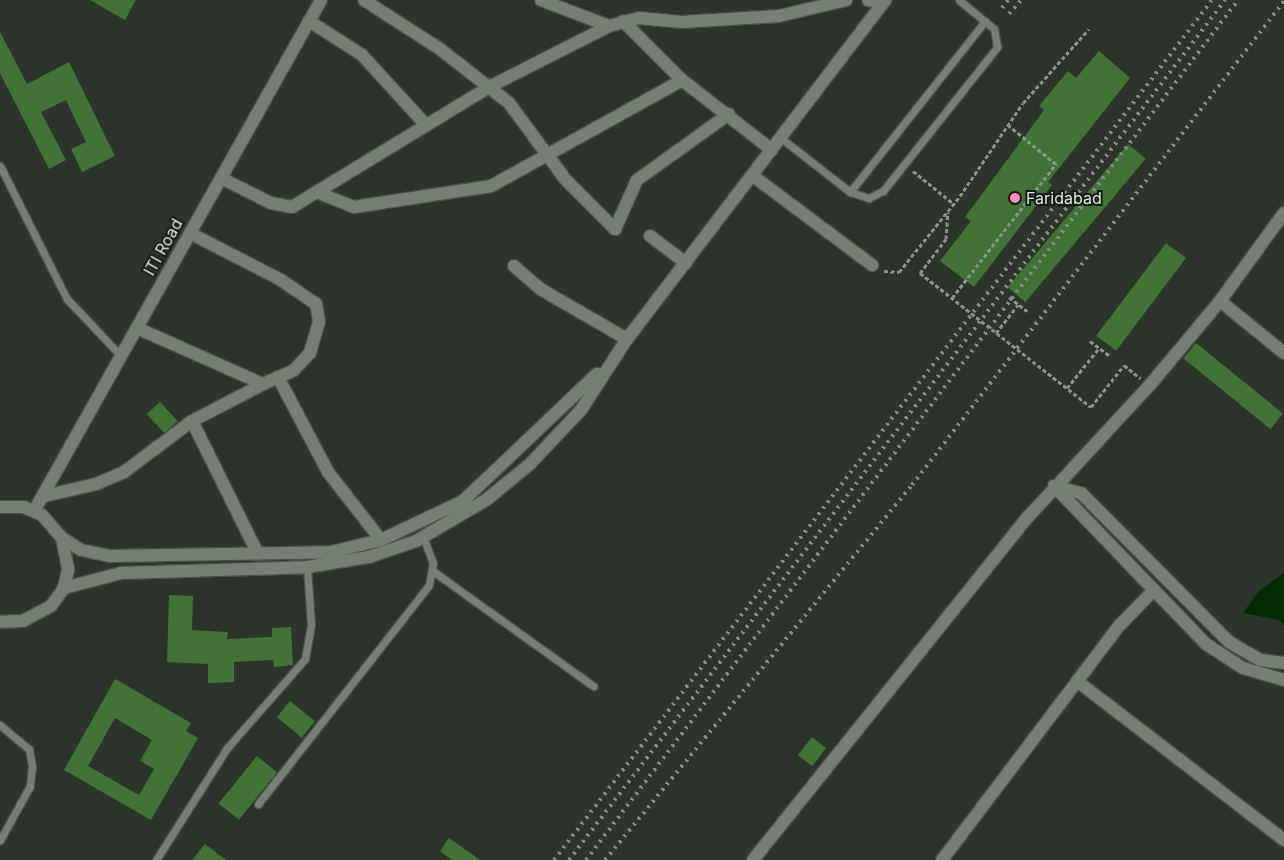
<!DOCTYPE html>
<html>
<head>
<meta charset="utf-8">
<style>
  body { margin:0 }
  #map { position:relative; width:1284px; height:860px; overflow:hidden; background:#2d342b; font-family:Inter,sans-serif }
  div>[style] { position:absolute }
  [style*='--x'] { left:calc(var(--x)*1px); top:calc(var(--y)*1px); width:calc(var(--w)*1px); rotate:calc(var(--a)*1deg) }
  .water>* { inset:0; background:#032a00 }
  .building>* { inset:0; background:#407335; transform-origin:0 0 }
  .path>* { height:3px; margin-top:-1.5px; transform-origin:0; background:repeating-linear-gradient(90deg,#8d938b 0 4px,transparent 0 6.5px) }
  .roads { filter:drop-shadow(1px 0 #4b5149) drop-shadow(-1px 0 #4b5149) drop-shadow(0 1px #4b5149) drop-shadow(0 -1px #4b5149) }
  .service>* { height:7px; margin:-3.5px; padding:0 3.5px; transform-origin:3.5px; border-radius:3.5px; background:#767f74 }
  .minor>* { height:12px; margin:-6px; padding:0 6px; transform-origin:6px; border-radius:6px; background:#767f74 }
  .tertiary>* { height:12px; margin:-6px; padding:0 6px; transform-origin:6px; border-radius:6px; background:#767f74 }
  .rail>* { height:4px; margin-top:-2px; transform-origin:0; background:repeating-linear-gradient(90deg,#868c84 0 2.5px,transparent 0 7.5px) }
  .path-bridge>* { height:3px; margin-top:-1.5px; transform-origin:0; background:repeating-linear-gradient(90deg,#8d938b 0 4px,transparent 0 6.5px) }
  .dots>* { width:14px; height:14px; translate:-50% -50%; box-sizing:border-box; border:2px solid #171b16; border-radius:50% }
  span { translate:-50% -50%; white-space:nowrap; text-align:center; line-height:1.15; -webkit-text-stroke:4px #171b16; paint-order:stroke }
  .poi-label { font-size:16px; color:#e3e8e2 }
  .left { translate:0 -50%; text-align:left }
  .street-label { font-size:16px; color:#e3e8e2 }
</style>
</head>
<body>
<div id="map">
  <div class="water">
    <div style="clip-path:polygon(1284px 573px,1284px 626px,1279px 620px,1243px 613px,1258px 592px)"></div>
  </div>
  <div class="building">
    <div style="clip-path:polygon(90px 0,136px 0,125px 20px)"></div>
    <div style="clip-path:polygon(0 32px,27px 84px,69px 62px,115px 156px,82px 172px,71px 149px,86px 142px,66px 100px,41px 112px,66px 160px,49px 169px,0 73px)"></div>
    <div style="clip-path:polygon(1099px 51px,1130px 78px,1048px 182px,1052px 185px,974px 287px,940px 261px,971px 221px,965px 217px,1044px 110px,1039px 106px,1068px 71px,1076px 78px)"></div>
    <div style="left:1128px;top:144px;width:23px;height:187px;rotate:40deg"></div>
    <div style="left:1166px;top:243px;width:25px;height:116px;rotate:37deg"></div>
    <div style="left:1196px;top:343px;width:112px;height:20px;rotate:39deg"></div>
    <div style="left:160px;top:402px;width:26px;height:18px;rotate:47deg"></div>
    <div style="clip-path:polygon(169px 595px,193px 596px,192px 630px,228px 632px,227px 639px,272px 637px,272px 628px,291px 627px,293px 665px,274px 667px,273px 660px,234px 662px,234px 682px,208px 683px,208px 664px,167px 662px)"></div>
    <div style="clip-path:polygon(evenodd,115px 679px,191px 723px,186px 731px,198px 738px,151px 820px,64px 770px,115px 679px,115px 718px,152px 740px,140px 761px,154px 769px,139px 795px,88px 766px,115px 718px)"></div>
    <div style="left:290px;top:701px;width:32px;height:21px;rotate:39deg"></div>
    <div style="left:812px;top:737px;width:18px;height:23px;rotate:38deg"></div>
    <div style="left:257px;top:756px;width:26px;height:61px;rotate:39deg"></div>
    <div style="clip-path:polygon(449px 838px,480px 860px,452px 860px,440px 851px)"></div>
    <div style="clip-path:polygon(205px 844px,226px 860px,192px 860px)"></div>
  </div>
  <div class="path">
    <div style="--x:913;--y:171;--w:53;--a:38.8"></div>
    <div style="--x:884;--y:271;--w:15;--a:4"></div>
    <div style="--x:899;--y:272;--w:97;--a:-51.2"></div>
    <div style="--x:960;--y:196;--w:112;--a:-55.9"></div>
    <div style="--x:1023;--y:103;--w:99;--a:-48.3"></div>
    <div style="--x:920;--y:273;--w:43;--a:-52.6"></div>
    <div style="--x:946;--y:239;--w:27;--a:-86"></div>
    <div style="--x:1009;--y:297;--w:23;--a:38"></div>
    <div style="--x:952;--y:298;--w:170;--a:-52.2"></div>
    <div style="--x:1056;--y:164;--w:62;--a:-140.9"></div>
    <div style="--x:996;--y:333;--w:36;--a:-52"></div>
    <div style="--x:1090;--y:341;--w:25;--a:37"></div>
    <div style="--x:1067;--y:388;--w:51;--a:-51.3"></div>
    <div style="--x:1091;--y:407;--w:53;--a:-51.8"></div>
    <div style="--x:1124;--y:365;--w:21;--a:39"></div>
  </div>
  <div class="roads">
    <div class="service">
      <div style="--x:781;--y:138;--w:88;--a:38"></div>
      <div style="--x:850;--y:192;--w:20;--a:18"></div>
      <div style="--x:869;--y:198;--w:16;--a:-27"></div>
      <div style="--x:883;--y:191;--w:184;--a:-51.6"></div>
      <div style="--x:997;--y:47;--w:18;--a:-99"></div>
      <div style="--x:994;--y:29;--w:45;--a:-140.4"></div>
      <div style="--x:0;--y:166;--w:149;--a:63.3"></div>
      <div style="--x:67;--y:299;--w:79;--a:46.5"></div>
      <div style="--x:850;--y:192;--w:218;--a:-51.7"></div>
      <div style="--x:434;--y:572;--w:196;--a:35.6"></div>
      <div style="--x:0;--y:725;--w:38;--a:40"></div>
      <div style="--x:29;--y:749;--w:17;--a:80"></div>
      <div style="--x:32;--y:766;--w:20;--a:96"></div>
      <div style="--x:30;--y:786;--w:62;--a:119.1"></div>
      <div style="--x:258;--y:804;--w:278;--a:-52"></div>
      <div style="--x:429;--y:585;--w:22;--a:-80"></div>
      <div style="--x:433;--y:563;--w:28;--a:-111"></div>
      <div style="--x:156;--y:860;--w:133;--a:-57.6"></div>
      <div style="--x:227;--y:748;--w:118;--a:-48.8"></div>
      <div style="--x:305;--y:659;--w:35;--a:-80"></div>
      <div style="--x:311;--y:625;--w:58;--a:-93.9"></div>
    </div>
    <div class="minor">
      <div style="--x:364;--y:0;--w:90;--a:32.8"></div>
      <div style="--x:440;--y:49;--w:88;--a:38"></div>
      <div style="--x:509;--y:103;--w:94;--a:53.6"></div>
      <div style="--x:565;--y:179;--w:71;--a:45"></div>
      <div style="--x:615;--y:229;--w:54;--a:-65.8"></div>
      <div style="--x:637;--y:180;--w:113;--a:-35.7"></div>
      <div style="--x:541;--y:0;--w:73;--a:20.9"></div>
      <div style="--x:868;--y:0;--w:15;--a:11"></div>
      <div style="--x:309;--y:21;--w:63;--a:32.7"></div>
      <div style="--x:362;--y:55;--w:95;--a:47.6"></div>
      <div style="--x:623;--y:21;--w:83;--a:45"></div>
      <div style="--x:682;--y:80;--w:114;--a:37.9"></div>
      <div style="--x:753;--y:176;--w:149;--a:36.8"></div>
      <div style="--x:221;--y:178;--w:56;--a:26.6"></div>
      <div style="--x:271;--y:203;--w:21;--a:11"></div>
      <div style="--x:292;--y:207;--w:231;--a:-31.3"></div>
      <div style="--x:489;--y:87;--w:135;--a:-26.9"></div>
      <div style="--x:609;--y:26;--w:31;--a:-15"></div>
      <div style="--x:639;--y:18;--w:43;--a:5.3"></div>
      <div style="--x:682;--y:22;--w:97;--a:-3.5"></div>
      <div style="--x:779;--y:16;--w:69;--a:-13.4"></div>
      <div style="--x:319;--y:193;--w:38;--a:22"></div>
      <div style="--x:354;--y:207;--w:139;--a:-8.7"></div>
      <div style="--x:491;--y:186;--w:218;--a:-29"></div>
      <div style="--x:650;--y:236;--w:45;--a:36.9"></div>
      <div style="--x:514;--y:266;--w:37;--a:41"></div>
      <div style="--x:542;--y:290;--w:98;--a:30"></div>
      <div style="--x:1220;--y:301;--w:82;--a:39.1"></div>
      <div style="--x:137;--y:328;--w:138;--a:24"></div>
      <div style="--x:263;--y:384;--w:34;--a:-24"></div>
      <div style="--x:294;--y:370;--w:23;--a:-47"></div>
      <div style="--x:310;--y:353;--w:32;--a:-74"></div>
      <div style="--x:319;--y:322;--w:18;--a:-99"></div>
      <div style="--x:316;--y:304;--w:42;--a:-145.6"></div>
      <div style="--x:281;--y:280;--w:102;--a:-152.7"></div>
      <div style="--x:278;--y:377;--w:107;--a:62.2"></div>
      <div style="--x:328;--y:472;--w:86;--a:52.1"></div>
      <div style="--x:192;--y:421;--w:148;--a:63.6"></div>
      <div style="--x:1054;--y:486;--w:219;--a:46.1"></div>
      <div style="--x:1206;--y:644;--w:44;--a:33"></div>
      <div style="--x:1243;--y:668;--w:43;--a:16.3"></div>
      <div style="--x:1054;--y:486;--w:28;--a:15"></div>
      <div style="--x:1081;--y:493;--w:210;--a:45.2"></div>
      <div style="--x:1229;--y:642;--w:36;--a:30"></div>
      <div style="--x:1260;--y:660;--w:24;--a:7"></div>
      <div style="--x:44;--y:496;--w:53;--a:-13"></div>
      <div style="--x:96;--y:484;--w:30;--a:-23"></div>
      <div style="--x:124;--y:472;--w:85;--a:-36.9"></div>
      <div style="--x:192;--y:421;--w:80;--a:-27.5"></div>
      <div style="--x:1077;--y:681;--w:261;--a:37.5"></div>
      <div style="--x:753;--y:860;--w:440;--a:-51.3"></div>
      <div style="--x:1028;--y:517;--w:178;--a:-47.3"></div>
      <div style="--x:1149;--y:386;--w:111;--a:-50.1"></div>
      <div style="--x:1220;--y:301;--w:109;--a:-54"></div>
      <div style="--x:942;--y:860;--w:295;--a:-52.9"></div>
      <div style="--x:1120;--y:625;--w:49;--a:-45.8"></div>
    </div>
    <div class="tertiary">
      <div style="--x:0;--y:507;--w:24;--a:0"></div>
      <div style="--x:24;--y:507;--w:20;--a:24"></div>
      <div style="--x:42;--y:515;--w:30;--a:49"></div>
      <div style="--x:62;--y:538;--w:33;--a:79"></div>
      <div style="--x:68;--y:570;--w:18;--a:103"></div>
      <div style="--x:64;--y:588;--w:22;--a:126"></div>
      <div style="--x:51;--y:606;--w:32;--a:152"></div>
      <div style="--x:23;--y:621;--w:23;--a:178"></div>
      <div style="--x:34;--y:511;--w:586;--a:-60.68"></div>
      <div style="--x:62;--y:538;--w:22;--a:32"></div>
      <div style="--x:81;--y:550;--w:30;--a:12"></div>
      <div style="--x:110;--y:556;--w:221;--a:-1"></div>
      <div style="--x:331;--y:552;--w:51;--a:-13.5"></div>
      <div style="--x:381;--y:540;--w:91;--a:-25.4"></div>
      <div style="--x:463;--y:501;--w:185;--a:-43.5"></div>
      <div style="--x:64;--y:588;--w:59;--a:-14.7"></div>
      <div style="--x:121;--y:573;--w:186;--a:-1.8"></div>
      <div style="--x:307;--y:567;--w:63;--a:-9.2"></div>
      <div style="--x:369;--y:557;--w:50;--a:-18.8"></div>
      <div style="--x:416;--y:541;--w:81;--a:-30.4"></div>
      <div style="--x:486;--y:500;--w:57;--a:-39.3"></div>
      <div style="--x:530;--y:464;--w:74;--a:-46.6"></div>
      <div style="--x:581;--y:410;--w:85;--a:-57.1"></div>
      <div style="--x:627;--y:339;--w:426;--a:-52.7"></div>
    </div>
  </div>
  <div class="rail">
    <div style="--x:1002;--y:8;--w:10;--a:-53"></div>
    <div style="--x:1009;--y:14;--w:18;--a:-49"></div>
    <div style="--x:554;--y:860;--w:1083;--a:-52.58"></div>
    <div style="--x:569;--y:860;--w:1082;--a:-52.66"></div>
    <div style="--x:586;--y:860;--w:1079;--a:-52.83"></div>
    <div style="--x:605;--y:860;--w:485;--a:-50.7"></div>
    <div style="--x:912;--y:485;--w:610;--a:-52.45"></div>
  </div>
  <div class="path-bridge">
    <div style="--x:920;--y:273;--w:217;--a:38.1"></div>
  </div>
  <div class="dots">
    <div style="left:1015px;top:198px;background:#ff8eba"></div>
  </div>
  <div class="poi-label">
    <span class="left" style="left:1026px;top:198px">Faridabad</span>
  </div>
  <div class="street-label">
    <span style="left:163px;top:247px;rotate:-61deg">ITI Road</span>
  </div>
</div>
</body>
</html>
